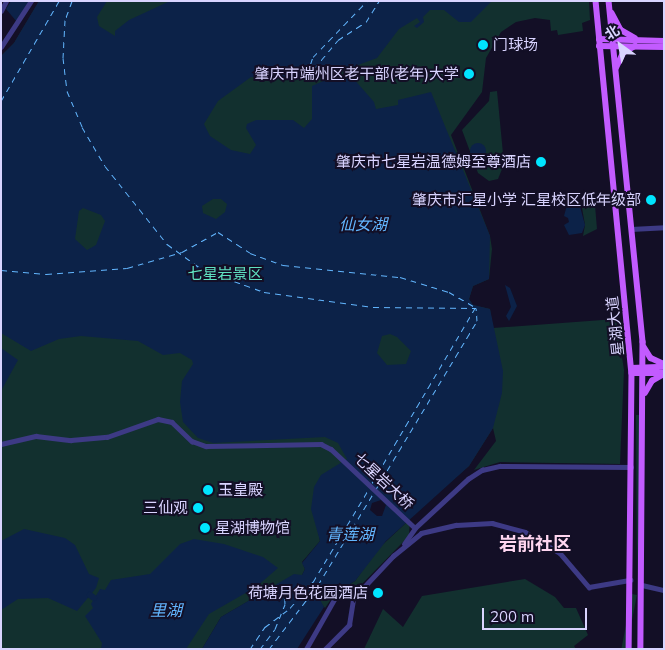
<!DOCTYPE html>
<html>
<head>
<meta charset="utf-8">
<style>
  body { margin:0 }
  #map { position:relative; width:665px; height:650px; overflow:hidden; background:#130f26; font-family:Mulish,"Noto Sans SC",sans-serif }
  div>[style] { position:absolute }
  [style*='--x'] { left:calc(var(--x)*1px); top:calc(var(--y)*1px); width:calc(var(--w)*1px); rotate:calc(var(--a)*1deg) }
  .green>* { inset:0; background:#12302f; transform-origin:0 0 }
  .water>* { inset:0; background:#0c2248 }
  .round { border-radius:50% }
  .river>* { height:6px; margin:-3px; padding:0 3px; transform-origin:3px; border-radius:3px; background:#0c2248 }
  .ferry>* { height:1px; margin-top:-0.5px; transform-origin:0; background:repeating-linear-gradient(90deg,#62b6ff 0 6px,transparent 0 11px) }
  .minor>* { height:4.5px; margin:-2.25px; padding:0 2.25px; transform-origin:2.25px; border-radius:2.25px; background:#3d3a85 }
  .major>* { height:5.5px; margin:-2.75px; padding:0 2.75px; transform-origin:2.75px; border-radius:2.75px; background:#c25bff }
  .dots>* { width:14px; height:14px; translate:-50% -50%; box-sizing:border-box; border:2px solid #130f26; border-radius:50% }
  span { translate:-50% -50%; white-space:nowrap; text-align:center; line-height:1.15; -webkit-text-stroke:4px #130f26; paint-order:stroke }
  .poi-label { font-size:15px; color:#d9d4ff }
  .left { translate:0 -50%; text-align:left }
  .right { translate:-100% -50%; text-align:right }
  .park-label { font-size:15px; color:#5fe0c0 }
  .street-label { font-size:15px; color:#d9d4ff }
  .water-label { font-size:16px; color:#62b6ff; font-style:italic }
  .quarter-label { font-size:18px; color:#ffd6f0; font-weight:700 }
  .frame { position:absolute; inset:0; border:2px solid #d9d4ff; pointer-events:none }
  .north { position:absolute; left:595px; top:20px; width:50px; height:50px; -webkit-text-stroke:4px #130f26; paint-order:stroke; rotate:328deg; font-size:14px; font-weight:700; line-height:20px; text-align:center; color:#d9d4ff }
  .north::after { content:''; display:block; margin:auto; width:18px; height:22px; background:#d9d4ff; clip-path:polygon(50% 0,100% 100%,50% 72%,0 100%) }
  .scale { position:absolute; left:482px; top:608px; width:105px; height:22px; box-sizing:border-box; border:2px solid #d9d4ff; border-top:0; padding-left:6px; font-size:15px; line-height:18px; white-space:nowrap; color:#d9d4ff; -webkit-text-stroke:4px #130f26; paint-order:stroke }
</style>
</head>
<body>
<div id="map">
  <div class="green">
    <div style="clip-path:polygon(39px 1px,589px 1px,590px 20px,582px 23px,583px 31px,558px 35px,557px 30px,551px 31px,550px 20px,535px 18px,516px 22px,501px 32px,486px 58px,482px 92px,451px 135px,490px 236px,492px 249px,489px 279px,473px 286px,469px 299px,473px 305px,490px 309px,493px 328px,616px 319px,624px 370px,620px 464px,500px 462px,474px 470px,496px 441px,493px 428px,469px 466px,410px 517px,409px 536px,359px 587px,334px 595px,325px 608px,320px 602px,322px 591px,333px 585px,348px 585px,355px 581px,378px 549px,407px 522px,343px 464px,318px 531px,320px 541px,302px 562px,305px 569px,302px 575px,294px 575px,221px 617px,202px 649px,1px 649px,1px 56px,14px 43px)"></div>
    <div style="clip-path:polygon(497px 91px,504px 164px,498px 179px,489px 181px,478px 173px,462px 130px,489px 101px,490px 92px)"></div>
    <div style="clip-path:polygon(581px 202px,595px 205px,597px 229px,583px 236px,585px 225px)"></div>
    <div style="clip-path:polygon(636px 415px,639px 415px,641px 447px,637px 575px)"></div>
    <div style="clip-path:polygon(525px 579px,555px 597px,564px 608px,576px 608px,588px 635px,574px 646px,576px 649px,364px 649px,383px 609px,403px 627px,422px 596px)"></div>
    <div style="left:632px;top:594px;width:5px;height:55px;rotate:11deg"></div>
  </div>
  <div class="water">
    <div style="clip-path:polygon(11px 1px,29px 1px,17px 22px,6px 9px)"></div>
    <div style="clip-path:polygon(evenodd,39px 1px,107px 1px,97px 17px,99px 26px,115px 36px,115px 31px,129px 20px,170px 1px,492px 1px,471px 22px,459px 22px,444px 10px,430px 10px,423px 17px,424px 22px,417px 28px,414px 26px,420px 22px,417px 18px,399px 29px,377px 58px,336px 73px,337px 78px,353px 78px,374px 102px,376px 109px,398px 105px,398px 100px,431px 92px,490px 236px,489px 279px,473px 286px,469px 299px,473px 305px,490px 309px,503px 371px,502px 393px,493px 428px,469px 466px,386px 541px,355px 581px,348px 585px,333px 585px,322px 591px,319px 598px,324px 607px,297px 649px,202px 649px,221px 617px,294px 574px,302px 575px,305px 569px,302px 563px,320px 541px,311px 509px,314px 487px,321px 475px,347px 459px,338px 443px,325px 437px,213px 443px,198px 438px,183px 422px,180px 402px,182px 381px,193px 364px,192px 360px,180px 353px,163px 355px,138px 341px,81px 336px,59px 339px,31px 351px,1px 333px,1px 56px,14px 43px,39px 1px,325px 75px,328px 79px,312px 86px,312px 119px,304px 128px,293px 120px,256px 120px,247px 124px,246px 128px,256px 145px,250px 154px,231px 150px,210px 136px,204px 124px,218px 101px,251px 77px,274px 78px,325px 75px,39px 1px,213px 199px,221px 199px,227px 204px,225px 212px,216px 219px,203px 213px,202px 206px,213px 199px,39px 1px,83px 208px,101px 215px,105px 221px,96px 245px,87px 250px,75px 239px,79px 211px,83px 208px,39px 1px,390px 334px,397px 337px,411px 351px,406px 364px,387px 365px,377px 353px,382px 336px,390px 334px,39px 1px,381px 500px,386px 505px,382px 516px,377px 516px,370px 510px,372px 503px,381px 500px)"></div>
    <div class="round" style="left:470px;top:143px;width:16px;height:16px"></div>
    <div style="clip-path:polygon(579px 203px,585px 225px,582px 233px,569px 235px,564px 225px,569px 222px,568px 218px,564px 216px,567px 205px)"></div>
    <div style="clip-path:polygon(505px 285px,510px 288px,517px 306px,509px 321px,506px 316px,511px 307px)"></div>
    <div style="clip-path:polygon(1px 348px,18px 360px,1px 391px)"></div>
    <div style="clip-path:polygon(24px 529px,65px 538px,75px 545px,89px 574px,99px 578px,96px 588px,77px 611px,48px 598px,18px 599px,1px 610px,1px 541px)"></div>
    <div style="clip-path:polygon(194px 539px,224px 544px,263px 557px,278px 568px,256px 587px,209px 614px,186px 649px,101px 649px,102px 643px,85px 616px,93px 608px,91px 604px,100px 589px,105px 590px,111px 580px,150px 574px,180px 544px)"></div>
  </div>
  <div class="river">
    <div style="--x:90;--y:595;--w:5;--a:37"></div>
  </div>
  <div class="ferry">
    <div style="--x:72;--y:1;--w:20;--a:110"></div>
    <div style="--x:65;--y:20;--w:38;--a:93"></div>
    <div style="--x:63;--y:58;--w:33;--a:83"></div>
    <div style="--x:67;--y:91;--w:39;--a:67"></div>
    <div style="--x:82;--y:127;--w:45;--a:59.5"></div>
    <div style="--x:105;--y:166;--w:100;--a:51.5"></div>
    <div style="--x:167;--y:244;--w:44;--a:35.8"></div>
    <div style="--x:203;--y:270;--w:65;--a:19.8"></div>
    <div style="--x:264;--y:292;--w:110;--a:7.8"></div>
    <div style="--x:373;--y:307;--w:103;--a:0.6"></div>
    <div style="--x:307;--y:75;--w:19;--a:-72"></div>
    <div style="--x:313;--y:57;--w:78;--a:-46"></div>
    <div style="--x:307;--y:77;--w:48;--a:-50"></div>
    <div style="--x:338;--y:40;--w:33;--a:-33"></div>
    <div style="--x:366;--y:22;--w:25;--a:-58"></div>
    <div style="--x:1;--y:101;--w:116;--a:-59.9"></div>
    <div style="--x:1;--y:270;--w:45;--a:5.1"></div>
    <div style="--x:46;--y:274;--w:81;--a:-4.2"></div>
    <div style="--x:127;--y:268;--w:57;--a:-16.2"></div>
    <div style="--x:182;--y:252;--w:41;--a:-29.1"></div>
    <div style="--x:218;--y:232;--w:38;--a:33"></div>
    <div style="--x:250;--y:253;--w:35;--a:20"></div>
    <div style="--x:283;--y:265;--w:118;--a:5.9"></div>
    <div style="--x:400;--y:277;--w:51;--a:17"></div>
    <div style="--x:449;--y:292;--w:30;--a:30"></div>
    <div style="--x:372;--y:483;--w:203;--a:-59.5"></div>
    <div style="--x:376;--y:489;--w:196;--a:-59"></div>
    <div style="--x:477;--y:321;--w:13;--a:-94"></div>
    <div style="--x:250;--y:649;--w:27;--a:-56"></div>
    <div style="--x:265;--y:627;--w:31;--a:-37"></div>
    <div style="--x:290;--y:608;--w:35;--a:-49"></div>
    <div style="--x:313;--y:582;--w:111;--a:-59"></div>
    <div style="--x:260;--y:649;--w:25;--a:-53"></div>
    <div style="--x:275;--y:629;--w:27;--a:-68"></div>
    <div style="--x:285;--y:604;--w:18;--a:-93"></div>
    <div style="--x:269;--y:649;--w:81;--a:-52.6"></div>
    <div style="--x:318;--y:585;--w:109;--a:-58.9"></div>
  </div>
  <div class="minor">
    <div style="--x:1;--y:11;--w:11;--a:-63"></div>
    <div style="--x:1;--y:47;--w:55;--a:-56.9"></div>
    <div style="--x:631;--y:229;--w:33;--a:-3"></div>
    <div style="--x:1;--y:444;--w:36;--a:-13"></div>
    <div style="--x:36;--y:436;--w:35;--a:7"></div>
    <div style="--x:71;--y:440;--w:36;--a:-5"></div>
    <div style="--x:107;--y:437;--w:54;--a:-19.4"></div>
    <div style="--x:158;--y:419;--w:14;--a:12"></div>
    <div style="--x:172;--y:422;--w:28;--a:44"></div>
    <div style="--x:192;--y:441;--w:15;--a:20"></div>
    <div style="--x:206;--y:446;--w:115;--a:-1"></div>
    <div style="--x:321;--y:444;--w:11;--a:27"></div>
    <div style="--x:331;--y:449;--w:115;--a:43.2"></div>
    <div style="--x:404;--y:544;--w:19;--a:-55"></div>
    <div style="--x:415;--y:528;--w:72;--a:-42.8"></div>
    <div style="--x:468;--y:479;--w:17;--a:-33"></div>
    <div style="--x:482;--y:470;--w:18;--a:-13"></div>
    <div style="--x:500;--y:466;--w:131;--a:0.4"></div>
    <div style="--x:642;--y:585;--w:23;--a:13"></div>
    <div style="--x:306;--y:649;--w:59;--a:-60.4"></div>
    <div style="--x:335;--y:598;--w:27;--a:-17"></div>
    <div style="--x:361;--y:590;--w:47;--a:-46.7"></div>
    <div style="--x:393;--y:556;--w:36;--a:-39"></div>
    <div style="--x:421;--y:533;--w:36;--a:-13"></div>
    <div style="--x:456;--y:525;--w:36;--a:-3"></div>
    <div style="--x:492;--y:523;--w:34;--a:15"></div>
    <div style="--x:525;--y:532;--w:41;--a:31"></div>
    <div style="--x:560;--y:553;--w:45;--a:49.5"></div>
    <div style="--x:589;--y:587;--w:42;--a:-9.7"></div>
    <div style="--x:325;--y:649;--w:34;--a:-45"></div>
    <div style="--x:349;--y:625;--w:31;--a:-81"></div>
  </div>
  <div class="major">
    <div style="--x:596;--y:1;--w:374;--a:84.5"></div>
    <div style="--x:632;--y:373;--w:276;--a:90.6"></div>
    <div style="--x:609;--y:1;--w:343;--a:84.3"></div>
    <div style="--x:643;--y:342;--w:307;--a:90.4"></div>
    <div style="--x:612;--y:13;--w:19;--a:62"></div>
    <div style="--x:621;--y:30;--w:16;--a:30"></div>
    <div style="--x:599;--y:39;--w:65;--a:1.8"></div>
    <div style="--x:599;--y:46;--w:65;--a:0.9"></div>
    <div style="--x:616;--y:68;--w:17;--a:-65"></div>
    <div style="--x:623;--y:53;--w:14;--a:-30"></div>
    <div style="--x:644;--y:347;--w:13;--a:58"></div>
    <div style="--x:651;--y:358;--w:14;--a:25"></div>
    <div style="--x:631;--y:368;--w:33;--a:-2"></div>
    <div style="--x:632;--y:373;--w:32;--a:0"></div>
    <div style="--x:645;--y:393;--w:14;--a:-60"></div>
    <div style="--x:652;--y:381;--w:14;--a:-30"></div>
  </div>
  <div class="dots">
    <div style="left:483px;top:45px;background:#00e5ff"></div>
    <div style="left:469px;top:74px;background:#00e5ff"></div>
    <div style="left:541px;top:162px;background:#00e5ff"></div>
    <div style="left:651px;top:200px;background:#00e5ff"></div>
    <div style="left:208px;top:490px;background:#00e5ff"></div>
    <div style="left:198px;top:508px;background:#00e5ff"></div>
    <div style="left:205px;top:528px;background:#00e5ff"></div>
    <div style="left:378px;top:593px;background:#00e5ff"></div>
  </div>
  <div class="poi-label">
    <span class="left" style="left:493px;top:45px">门球场</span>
    <span class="right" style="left:459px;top:74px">肇庆市端州区老干部(老年)大学</span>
    <span class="right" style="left:531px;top:162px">肇庆市七星岩温德姆至尊酒店</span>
    <span class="right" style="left:641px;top:200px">肇庆市汇星小学 汇星校区低年级部</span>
    <span class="left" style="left:218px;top:490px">玉皇殿</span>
    <span class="right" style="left:188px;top:508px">三仙观</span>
    <span class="left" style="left:215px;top:528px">星湖博物馆</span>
    <span class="right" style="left:368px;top:593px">荷塘月色花园酒店</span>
  </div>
  <div class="park-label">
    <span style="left:225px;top:274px">七星岩景区</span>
  </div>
  <div class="street-label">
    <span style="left:615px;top:326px;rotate:-96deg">星湖大道</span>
    <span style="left:384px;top:481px;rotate:43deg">七星岩大桥</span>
  </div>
  <div class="water-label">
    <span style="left:363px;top:224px">仙女湖</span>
    <span style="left:350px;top:534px">青莲湖</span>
    <span style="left:166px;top:610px">里湖</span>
  </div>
  <div class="quarter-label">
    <span style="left:535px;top:544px">岩前社区</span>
  </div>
  <div class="frame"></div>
  <div class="north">北</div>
  <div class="scale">200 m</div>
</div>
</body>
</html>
